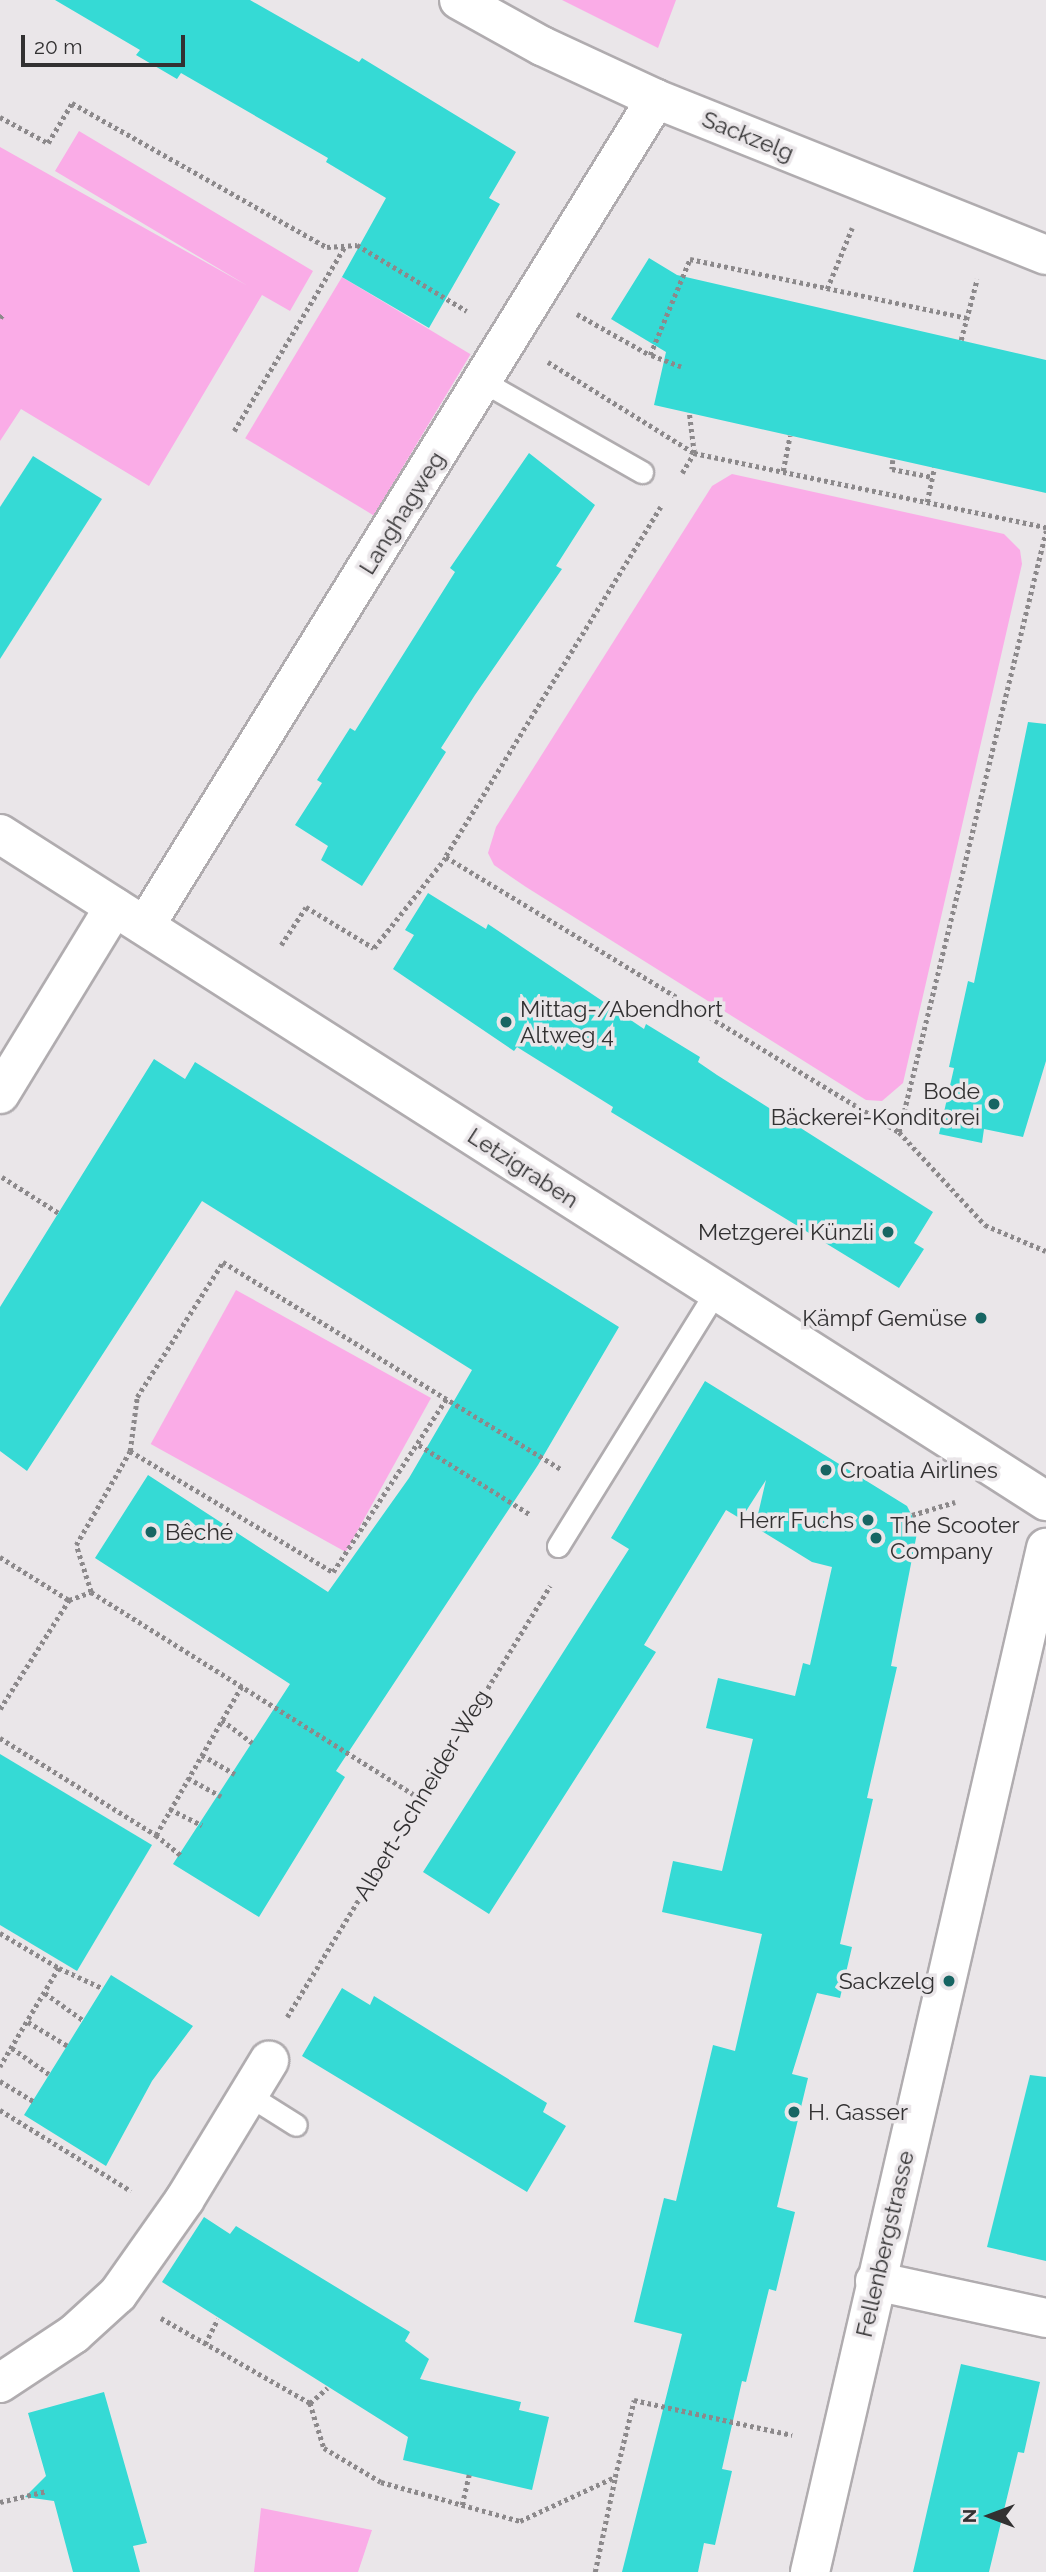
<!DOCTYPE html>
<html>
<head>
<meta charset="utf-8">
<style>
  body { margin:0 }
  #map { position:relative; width:1046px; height:2572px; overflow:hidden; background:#eae6e9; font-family:Raleway,sans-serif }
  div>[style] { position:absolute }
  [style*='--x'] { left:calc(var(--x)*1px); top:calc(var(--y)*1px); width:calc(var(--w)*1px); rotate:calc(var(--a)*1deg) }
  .green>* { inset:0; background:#faace7; transform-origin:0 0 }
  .building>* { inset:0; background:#35dad5 }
  .path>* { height:4.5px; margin-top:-2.25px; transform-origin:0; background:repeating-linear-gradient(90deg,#8c898b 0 3.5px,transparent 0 7px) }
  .roads { filter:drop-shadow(2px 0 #b0acaf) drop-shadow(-2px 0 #b0acaf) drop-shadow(0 2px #b0acaf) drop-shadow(0 -2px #b0acaf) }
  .service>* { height:21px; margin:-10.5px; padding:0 10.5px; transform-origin:10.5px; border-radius:10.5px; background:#fff }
  .minor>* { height:38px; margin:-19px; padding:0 19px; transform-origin:19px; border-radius:19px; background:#fff }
  .dots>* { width:19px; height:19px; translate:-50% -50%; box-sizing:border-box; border:4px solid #eae6e9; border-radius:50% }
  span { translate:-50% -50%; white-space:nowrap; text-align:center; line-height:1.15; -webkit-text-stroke:7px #eae6e9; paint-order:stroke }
  .street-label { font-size:23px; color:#323132 }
  .poi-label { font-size:23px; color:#323132 }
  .left { translate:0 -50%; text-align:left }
  .right { translate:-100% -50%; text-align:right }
  .north { position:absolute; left:955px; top:2481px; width:70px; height:70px; -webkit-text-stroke:5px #eae6e9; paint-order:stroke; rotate:270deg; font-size:19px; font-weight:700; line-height:28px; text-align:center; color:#323132 }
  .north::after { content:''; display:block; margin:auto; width:24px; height:32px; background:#323132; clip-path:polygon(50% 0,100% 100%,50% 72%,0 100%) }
  .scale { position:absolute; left:21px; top:35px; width:164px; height:32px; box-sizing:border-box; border:4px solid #323132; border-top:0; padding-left:9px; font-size:21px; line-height:24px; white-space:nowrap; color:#323132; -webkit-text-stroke:5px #eae6e9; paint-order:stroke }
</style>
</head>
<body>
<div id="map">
  <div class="green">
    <div style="clip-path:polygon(562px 0,676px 0,658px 48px)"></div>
    <div style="clip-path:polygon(79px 131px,313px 271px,290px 311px,262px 295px,149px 486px,21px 409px,0 441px,0 147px,248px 286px,55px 171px)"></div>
    <div style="left:342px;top:277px;width:150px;height:188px;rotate:31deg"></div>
    <div style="clip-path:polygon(732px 474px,1004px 534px,1020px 550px,1022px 564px,903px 1083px,882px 1101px,866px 1100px,526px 887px,494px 865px,488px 853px,496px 827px,712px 486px)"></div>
    <div style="left:236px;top:1290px;width:223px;height:176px;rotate:29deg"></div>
    <div style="clip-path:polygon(261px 2508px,372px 2530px,358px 2572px,254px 2572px)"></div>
  </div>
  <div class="building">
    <div style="clip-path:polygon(55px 0,250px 0,359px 62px,362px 58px,516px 152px,489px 198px,500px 204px,429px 328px,342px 277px,386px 198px,326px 162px,328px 158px,181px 73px,177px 79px,136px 55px,140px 50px)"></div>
    <div style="clip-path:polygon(649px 258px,677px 275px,1046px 360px,1046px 493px,654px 405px,666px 352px,611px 319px)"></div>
    <div style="clip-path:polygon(529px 453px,595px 505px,556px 566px,562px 569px,475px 695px,441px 748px,446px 752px,362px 886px,321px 860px,328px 846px,295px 825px,322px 783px,317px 780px,350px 728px,355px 731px,455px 572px,450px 568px)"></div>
    <div style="clip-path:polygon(33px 456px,102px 499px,0 659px,0 507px)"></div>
    <div style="clip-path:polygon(1028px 722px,1046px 724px,1046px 1061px,1023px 1137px,984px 1129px,982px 1143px,939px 1134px,954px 1068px,949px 1067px,968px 981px,974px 983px)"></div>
    <div style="clip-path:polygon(428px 893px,486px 929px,488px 924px,644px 1029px,646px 1024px,700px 1057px,698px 1062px,717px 1075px,933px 1212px,914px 1243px,924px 1249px,899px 1288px,611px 1112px,613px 1107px,517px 1047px,514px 1051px,393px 969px,414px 935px,405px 930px)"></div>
    <div style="clip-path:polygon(154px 1059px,185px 1079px,195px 1062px,619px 1327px,538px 1465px,336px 1771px,345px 1777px,259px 1917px,173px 1864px,290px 1684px,95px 1558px,148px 1475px,328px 1592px,409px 1478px,472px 1370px,202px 1201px,27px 1471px,0 1451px,0 1307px)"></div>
    <div style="clip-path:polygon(705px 1381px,907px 1506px,918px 1528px,891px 1666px,897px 1667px,867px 1798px,873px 1799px,840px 1944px,852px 1947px,840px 1998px,817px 1993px,792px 2074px,808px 2078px,777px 2207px,795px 2212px,776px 2291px,769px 2289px,746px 2382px,742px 2381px,722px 2469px,732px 2471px,715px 2545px,704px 2543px,698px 2572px,622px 2572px,682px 2334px,634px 2322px,664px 2198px,676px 2201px,713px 2045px,735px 2051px,762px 1934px,662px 1912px,673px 1861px,722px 1871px,753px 1739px,706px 1728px,718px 1678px,795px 1696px,803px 1663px,810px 1665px,832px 1567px,812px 1562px,755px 1527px,766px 1480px,741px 1519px,726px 1510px,644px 1645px,656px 1652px,489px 1914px,423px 1872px,629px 1549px,611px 1538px)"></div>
    <div style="clip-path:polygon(0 1754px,152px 1845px,77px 1971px,0 1925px)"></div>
    <div style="clip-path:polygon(111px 1975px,193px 2026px,152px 2081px,106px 2166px,24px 2115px)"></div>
    <div style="clip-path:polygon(342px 1988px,370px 2005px,374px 1996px,547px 2103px,543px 2112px,566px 2126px,527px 2192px,302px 2056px)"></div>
    <div style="clip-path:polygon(1030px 2075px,1046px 2077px,1046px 2261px,987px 2247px)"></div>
    <div style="clip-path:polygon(204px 2217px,230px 2234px,236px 2226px,410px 2332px,405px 2341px,429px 2359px,420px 2379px,521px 2402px,519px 2410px,549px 2417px,532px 2490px,403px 2460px,408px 2437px,162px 2282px)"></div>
    <div style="clip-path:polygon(961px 2364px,1040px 2382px,1024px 2453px,1018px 2452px,989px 2572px,913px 2572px)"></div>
    <div style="clip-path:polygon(104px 2392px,147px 2543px,133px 2546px,140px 2572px,73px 2572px,54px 2501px,25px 2497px,46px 2476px,28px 2413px)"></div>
  </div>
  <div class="path">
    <div style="--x:0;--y:117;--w:55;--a:28.4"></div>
    <div style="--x:48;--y:143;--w:47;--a:-59"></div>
    <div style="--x:72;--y:103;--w:293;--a:29.5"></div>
    <div style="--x:327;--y:247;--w:30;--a:-4"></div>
    <div style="--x:357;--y:245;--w:128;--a:31"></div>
    <div style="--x:827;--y:289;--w:66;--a:-67.7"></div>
    <div style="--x:577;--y:314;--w:84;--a:29.3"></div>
    <div style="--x:0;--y:318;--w:6;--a:-51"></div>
    <div style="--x:961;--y:340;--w:63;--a:-75.3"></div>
    <div style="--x:548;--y:362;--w:172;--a:31.9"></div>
    <div style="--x:694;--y:453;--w:360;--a:11.9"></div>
    <div style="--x:681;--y:367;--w:33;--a:-159"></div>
    <div style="--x:650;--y:355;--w:104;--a:-67.4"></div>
    <div style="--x:690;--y:259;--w:283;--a:12"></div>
    <div style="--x:234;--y:431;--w:216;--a:-59"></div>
    <div style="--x:893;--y:460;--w:9;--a:96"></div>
    <div style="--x:892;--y:469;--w:41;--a:11.3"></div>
    <div style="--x:783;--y:471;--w:36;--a:-79"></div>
    <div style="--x:682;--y:473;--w:23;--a:-59"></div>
    <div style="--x:694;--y:453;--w:41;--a:-97"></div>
    <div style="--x:927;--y:502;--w:35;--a:-78"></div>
    <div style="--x:661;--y:507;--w:411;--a:121.6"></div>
    <div style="--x:446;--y:857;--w:530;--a:31.26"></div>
    <div style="--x:899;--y:1132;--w:127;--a:47.2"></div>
    <div style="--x:985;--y:1225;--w:66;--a:23.1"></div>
    <div style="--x:281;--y:945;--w:45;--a:-56.7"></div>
    <div style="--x:306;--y:907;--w:79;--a:31.1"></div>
    <div style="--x:374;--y:948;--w:116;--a:-51.6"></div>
    <div style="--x:899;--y:1132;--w:619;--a:-76.26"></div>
    <div style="--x:2;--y:1177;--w:67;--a:32.3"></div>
    <div style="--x:419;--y:1445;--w:132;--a:32"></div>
    <div style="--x:130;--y:1451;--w:236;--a:30.8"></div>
    <div style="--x:333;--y:1572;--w:207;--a:-56.8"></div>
    <div style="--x:912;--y:1515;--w:45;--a:-16.8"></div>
    <div style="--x:0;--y:1557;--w:81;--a:31.9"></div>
    <div style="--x:69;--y:1600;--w:23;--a:-20"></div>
    <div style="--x:91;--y:1592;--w:388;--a:32.1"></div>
    <div style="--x:91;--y:1592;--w:49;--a:-107.7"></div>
    <div style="--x:76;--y:1545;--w:108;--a:-60.1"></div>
    <div style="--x:130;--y:1451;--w:54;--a:-82.6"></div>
    <div style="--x:137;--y:1397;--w:160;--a:-57.5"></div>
    <div style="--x:223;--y:1262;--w:396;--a:31.5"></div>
    <div style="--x:0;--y:1709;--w:129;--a:-57.7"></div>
    <div style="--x:222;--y:1720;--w:38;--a:37"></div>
    <div style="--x:0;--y:1738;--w:184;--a:31.9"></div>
    <div style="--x:156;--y:1835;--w:174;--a:-60.1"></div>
    <div style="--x:202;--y:1755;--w:38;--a:30"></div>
    <div style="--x:188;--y:1778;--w:38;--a:29"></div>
    <div style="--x:170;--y:1809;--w:36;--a:27"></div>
    <div style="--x:156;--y:1835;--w:33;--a:39"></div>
    <div style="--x:0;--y:1933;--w:69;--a:30.7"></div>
    <div style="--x:59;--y:1968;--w:115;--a:120.8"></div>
    <div style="--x:59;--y:1968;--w:47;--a:24.9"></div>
    <div style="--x:45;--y:1993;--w:47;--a:35.4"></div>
    <div style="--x:287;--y:2017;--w:505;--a:-58.61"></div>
    <div style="--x:28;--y:2022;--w:47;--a:31"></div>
    <div style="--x:12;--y:2048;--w:45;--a:35.1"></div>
    <div style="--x:0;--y:2081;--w:39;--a:31"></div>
    <div style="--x:0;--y:2110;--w:154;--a:31.7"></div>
    <div style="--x:161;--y:2318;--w:172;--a:29.7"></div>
    <div style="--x:310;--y:2403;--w:47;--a:72.7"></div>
    <div style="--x:324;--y:2448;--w:66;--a:30.8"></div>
    <div style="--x:381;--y:2482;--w:144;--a:15.7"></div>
    <div style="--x:520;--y:2521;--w:105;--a:-24.9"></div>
    <div style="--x:615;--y:2477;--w:79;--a:-76.1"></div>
    <div style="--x:634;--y:2400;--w:162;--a:12.5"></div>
    <div style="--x:205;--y:2344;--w:28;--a:-63"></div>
    <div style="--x:310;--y:2403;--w:23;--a:-41"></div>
    <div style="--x:0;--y:2502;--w:48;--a:-13.2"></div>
    <div style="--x:462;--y:2505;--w:31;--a:-77"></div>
    <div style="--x:595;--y:2572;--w:96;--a:-78"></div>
  </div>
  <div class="roads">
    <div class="service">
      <div style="--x:484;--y:382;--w:182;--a:29.7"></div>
      <div style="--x:558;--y:1546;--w:300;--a:-58.2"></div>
      <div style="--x:250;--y:2096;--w:54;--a:32.2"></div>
    </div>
    <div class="minor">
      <div style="--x:459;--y:0;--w:95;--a:29"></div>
      <div style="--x:542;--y:46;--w:126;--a:24.9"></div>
      <div style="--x:656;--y:99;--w:420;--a:21.8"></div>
      <div style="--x:0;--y:834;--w:1241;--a:32.52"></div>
      <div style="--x:145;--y:926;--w:972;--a:-58.29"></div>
      <div style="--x:0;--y:1094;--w:219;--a:-58.6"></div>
      <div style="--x:875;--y:2281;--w:175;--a:12.2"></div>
      <div style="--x:0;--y:2383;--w:89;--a:-33.5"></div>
      <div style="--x:74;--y:2334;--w:59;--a:-42.3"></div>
      <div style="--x:118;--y:2294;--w:116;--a:-54.8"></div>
      <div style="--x:185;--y:2199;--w:162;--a:-58.7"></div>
      <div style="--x:810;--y:2572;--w:1051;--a:-77.02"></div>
    </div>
  </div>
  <div class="dots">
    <div style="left:506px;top:1022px;background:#176563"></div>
    <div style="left:994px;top:1104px;background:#176563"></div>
    <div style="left:888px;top:1232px;background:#176563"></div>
    <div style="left:981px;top:1318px;background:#176563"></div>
    <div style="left:826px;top:1470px;background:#176563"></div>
    <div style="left:868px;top:1520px;background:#176563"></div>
    <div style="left:151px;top:1532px;background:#176563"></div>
    <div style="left:876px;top:1538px;background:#176563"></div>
    <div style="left:949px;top:1981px;background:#176563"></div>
    <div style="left:794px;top:2112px;background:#176563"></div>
  </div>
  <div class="street-label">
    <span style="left:748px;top:136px;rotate:22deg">Sackzelg</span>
    <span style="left:402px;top:513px;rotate:-58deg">Langhagweg</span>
    <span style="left:523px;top:1168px;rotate:33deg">Letzigraben</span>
    <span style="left:422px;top:1795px;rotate:-59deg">Albert-Schneider-Weg</span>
    <span style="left:885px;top:2244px;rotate:-77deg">Fellenbergstrasse</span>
  </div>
  <div class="poi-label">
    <span class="left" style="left:520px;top:1022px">Mittag-/Abendhort<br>Altweg 4</span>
    <span class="right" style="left:980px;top:1104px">Bode<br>Bäckerei-Konditorei</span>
    <span class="right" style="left:874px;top:1232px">Metzgerei Künzli</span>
    <span class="right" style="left:967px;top:1318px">Kämpf Gemüse</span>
    <span class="left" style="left:840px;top:1470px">Croatia Airlines</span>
    <span class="right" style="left:854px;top:1520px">Herr Fuchs</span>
    <span class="left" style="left:890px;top:1538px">The Scooter<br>Company</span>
    <span class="left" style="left:165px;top:1532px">Bêché</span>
    <span class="right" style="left:935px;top:1981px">Sackzelg</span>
    <span class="left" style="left:808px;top:2112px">H. Gasser</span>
  </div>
  <div class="north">N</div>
  <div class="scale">20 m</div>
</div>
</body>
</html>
